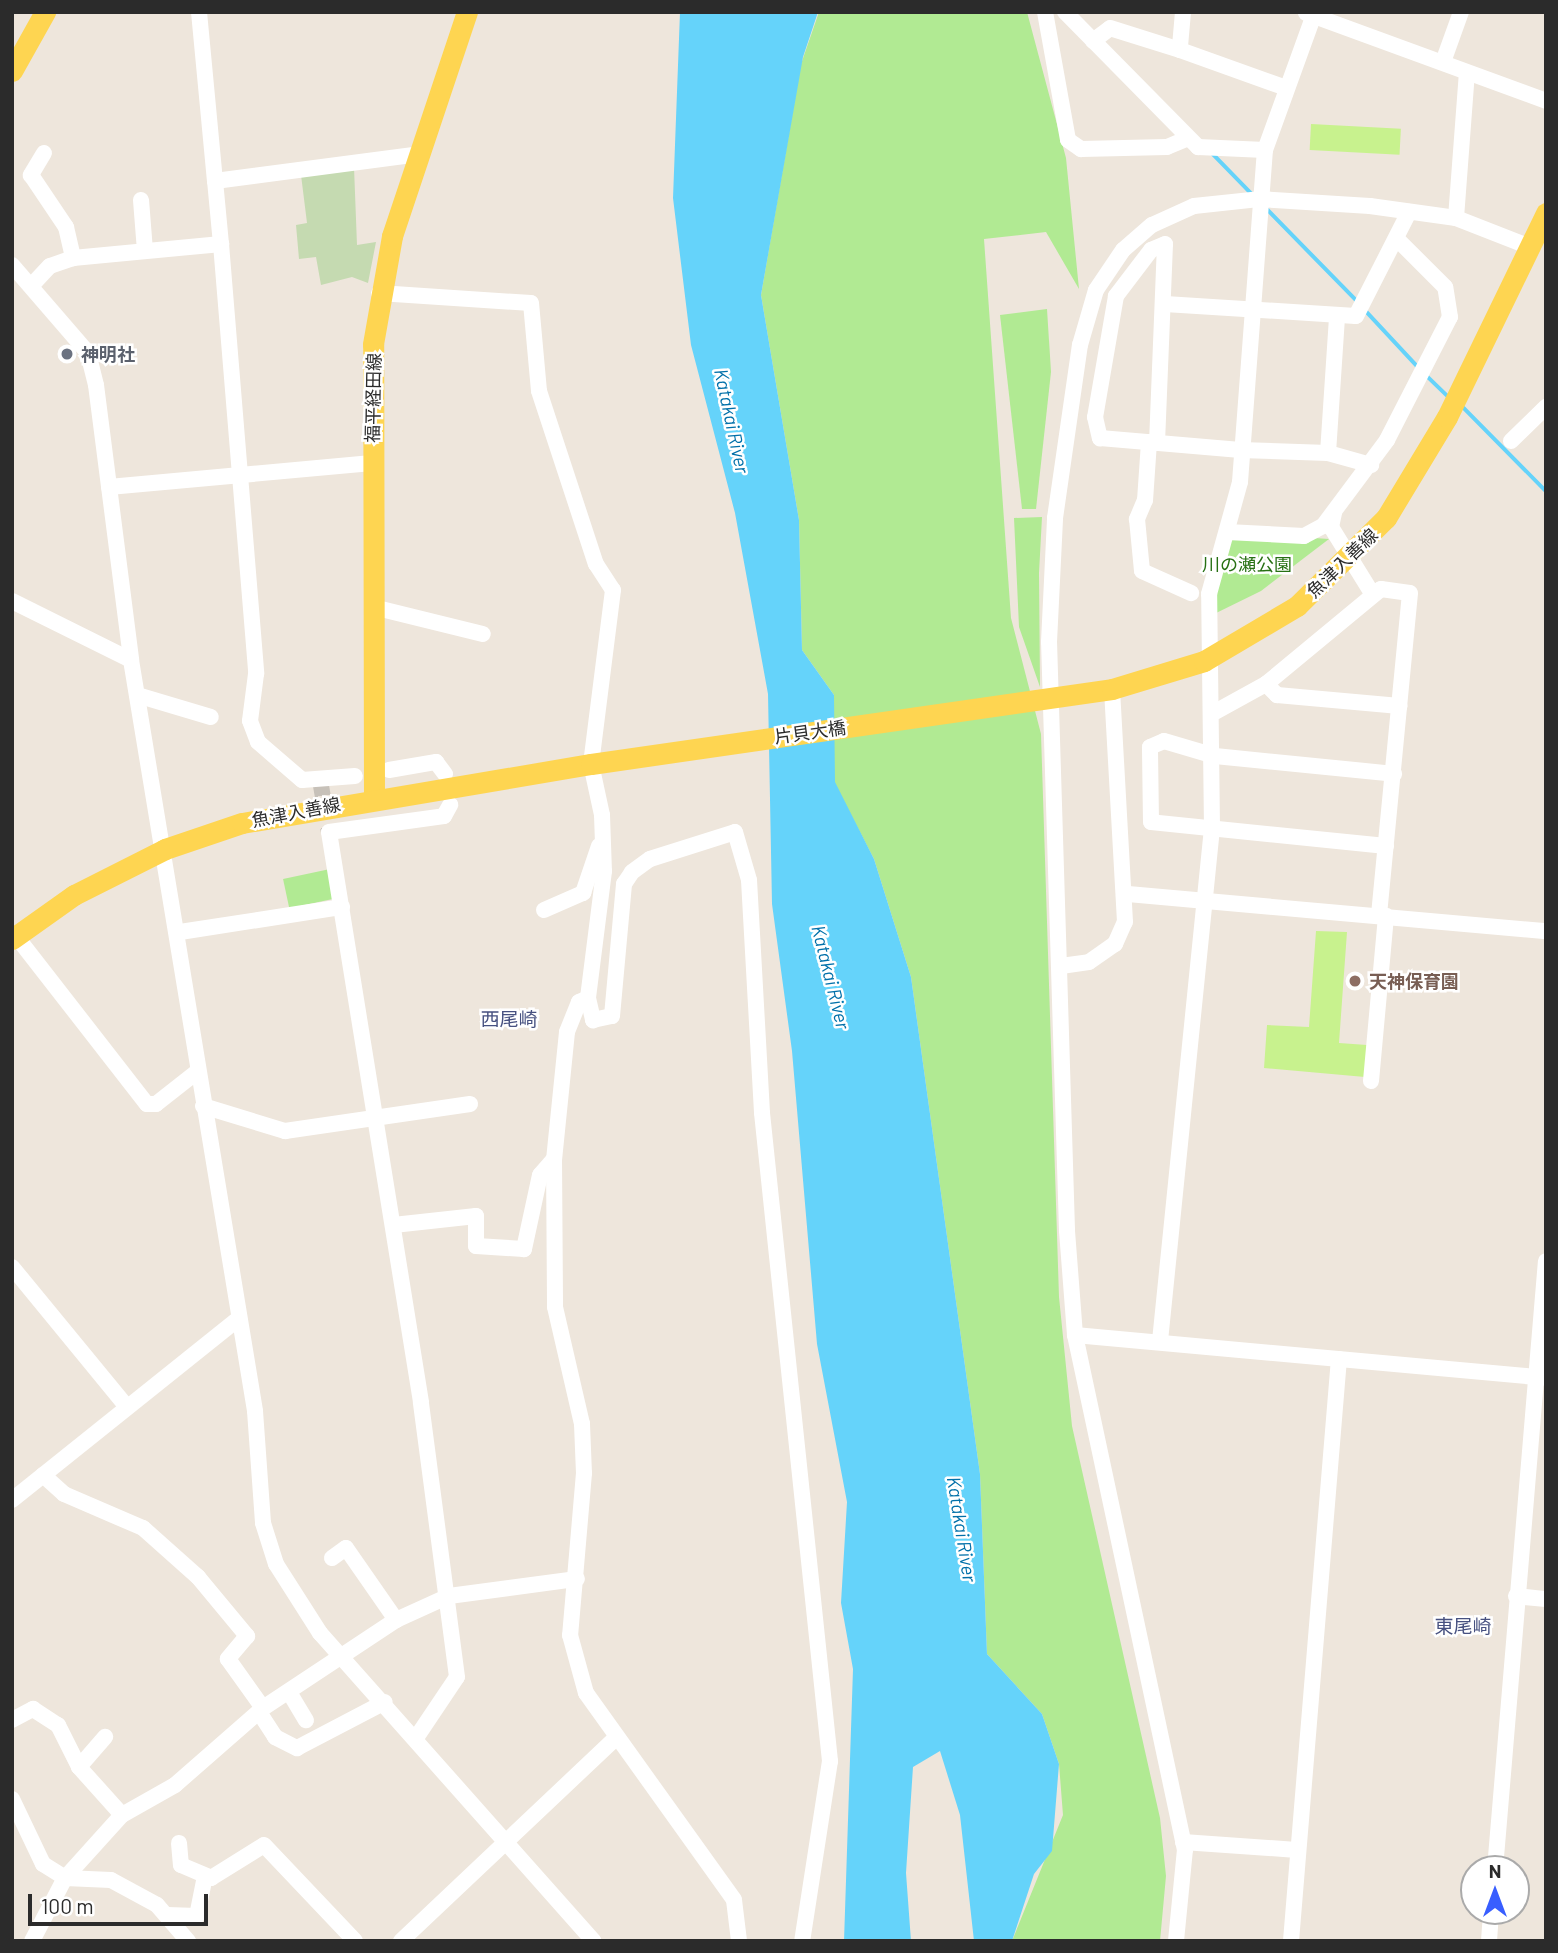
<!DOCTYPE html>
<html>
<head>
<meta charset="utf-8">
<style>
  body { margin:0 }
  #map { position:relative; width:1558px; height:1953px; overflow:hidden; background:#eee6dc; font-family:Barlow,"Noto Sans JP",sans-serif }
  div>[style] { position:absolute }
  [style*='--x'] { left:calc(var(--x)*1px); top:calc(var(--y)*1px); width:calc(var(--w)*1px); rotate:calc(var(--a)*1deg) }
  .green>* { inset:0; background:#b1ea93; transform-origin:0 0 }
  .cemetery>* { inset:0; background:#c5dab1 }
  .pitch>* { inset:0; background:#c8f28e; transform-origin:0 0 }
  .water>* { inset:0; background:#65d3fa }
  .stream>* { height:3.5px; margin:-1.75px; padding:0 1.75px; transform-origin:1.75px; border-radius:1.75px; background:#65d3fa }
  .minor-tunnel>* { height:16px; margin-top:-8px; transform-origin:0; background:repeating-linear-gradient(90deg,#c7c1b9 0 16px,transparent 0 24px) }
  .minor>* { height:16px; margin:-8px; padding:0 8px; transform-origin:8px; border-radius:8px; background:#fff }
  .major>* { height:21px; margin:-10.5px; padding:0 10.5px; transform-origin:10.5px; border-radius:10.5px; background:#fed551 }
  .dots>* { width:19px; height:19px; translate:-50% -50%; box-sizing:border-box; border:4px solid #fff; border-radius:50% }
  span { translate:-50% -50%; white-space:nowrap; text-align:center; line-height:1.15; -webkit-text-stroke:5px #fff; paint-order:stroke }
  .worship-label { font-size:18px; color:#5b616d; font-weight:700 }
  .left { translate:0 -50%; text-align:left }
  .street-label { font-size:18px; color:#2b2b2b }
  .park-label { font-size:18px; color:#277013 }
  .education-label { font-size:18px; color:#785e54; font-weight:700 }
  .water-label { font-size:19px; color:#0170a9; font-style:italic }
  .neighbourhood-label { font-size:19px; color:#475180 }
  .frame { position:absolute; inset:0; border:14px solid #2b2b2b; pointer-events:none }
  .north { position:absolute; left:1460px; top:1855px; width:70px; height:70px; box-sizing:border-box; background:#fff; border:2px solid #aaa; border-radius:50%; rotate:0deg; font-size:19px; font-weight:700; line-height:28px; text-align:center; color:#2b2b2b }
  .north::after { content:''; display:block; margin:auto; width:24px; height:32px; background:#385eff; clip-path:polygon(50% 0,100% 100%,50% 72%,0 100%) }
  .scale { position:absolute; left:28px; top:1894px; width:180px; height:32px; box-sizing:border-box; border:4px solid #2b2b2b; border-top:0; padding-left:9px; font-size:21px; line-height:24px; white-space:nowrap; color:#2b2b2b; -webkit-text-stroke:5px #fff; paint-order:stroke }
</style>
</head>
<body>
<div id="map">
  <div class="green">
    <div style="clip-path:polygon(819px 12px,1027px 12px,1066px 158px,1079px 289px,1046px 232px,984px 239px,1011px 618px,1041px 734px,1059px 1297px,1072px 1426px,1160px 1818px,1166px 1876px,1160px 1941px,1012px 1941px,1063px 1815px,1059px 1764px,1042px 1714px,987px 1654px,980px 1474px,911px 977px,874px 859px,834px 782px,834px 695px,802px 650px,799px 520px,761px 295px,801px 64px)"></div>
    <div style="clip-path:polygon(1047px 309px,1051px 372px,1036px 509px,1022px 509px,1000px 315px)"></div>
    <div style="clip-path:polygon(1042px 517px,1039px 573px,1040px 687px,1019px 627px,1014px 518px)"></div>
    <div style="clip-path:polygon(1227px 532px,1329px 539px,1261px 591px,1208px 617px)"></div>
    <div style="left:330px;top:869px;width:30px;height:48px;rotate:78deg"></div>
  </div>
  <div class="cemetery">
    <div style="clip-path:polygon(354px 167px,357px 245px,376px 242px,368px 283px,352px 277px,321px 285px,316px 257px,299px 259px,296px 225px,307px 223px,301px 175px)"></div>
  </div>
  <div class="pitch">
    <div style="left:1311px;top:124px;width:90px;height:26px;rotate:3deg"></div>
    <div style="clip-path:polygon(1316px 931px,1347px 932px,1339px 1043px,1367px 1045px,1365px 1077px,1264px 1068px,1267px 1025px,1309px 1027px)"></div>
  </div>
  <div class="water">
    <div style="clip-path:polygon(680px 12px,818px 12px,803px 57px,761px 295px,799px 520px,802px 650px,834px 695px,835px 782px,874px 859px,911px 977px,980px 1474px,987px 1654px,1042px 1714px,1059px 1764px,1052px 1851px,1034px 1874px,1012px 1941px,974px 1941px,960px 1815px,940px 1751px,913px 1767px,906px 1873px,911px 1941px,844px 1941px,853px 1669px,841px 1603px,847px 1502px,817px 1344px,792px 1051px,772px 904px,768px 694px,735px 513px,691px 345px,673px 198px)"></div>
  </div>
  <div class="stream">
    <div style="--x:1213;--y:154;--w:56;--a:45.7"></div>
    <div style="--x:1267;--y:209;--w:129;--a:45.6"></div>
    <div style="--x:1365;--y:310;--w:79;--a:47"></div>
    <div style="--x:1427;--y:376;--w:30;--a:44"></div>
    <div style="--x:1461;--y:405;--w:121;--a:45.3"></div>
  </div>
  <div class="minor-tunnel">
    <div style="--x:320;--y:780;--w:53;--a:80.2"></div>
  </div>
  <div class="minor">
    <div style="--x:199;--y:12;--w:170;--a:84.6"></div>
    <div style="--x:1045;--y:12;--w:130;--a:79.8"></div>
    <div style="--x:1068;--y:140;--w:16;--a:35"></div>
    <div style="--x:1081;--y:149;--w:86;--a:-1.3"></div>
    <div style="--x:1167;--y:147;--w:23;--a:-23"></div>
    <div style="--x:1065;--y:12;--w:190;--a:45.4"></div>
    <div style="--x:1198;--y:147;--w:67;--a:2.6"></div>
    <div style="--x:1183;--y:12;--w:38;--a:95"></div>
    <div style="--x:1180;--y:50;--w:113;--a:19.7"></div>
    <div style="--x:1306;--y:13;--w:256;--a:20.1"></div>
    <div style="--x:1093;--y:41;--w:21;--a:-37"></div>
    <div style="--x:1110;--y:28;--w:73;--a:17.4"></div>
    <div style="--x:1443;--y:62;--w:53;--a:-70.2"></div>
    <div style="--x:44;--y:153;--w:26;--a:121"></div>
    <div style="--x:31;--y:175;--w:63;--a:56.1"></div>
    <div style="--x:66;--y:227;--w:32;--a:77"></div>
    <div style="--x:141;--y:200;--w:51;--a:85.5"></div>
    <div style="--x:1456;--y:218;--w:146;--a:-85.7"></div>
    <div style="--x:221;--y:244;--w:63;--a:-95.4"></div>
    <div style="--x:215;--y:181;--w:206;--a:-7.5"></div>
    <div style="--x:12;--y:265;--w:116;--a:49.2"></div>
    <div style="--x:88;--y:353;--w:33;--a:76"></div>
    <div style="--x:96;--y:385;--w:277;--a:82.7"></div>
    <div style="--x:131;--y:660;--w:761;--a:80.62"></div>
    <div style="--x:255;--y:1411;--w:112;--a:85.9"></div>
    <div style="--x:263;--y:1523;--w:43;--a:72.4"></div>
    <div style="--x:276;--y:1564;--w:82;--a:57.5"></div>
    <div style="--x:320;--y:1633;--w:412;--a:48.4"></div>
    <div style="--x:32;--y:285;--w:26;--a:-47"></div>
    <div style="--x:50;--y:266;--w:24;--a:-19"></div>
    <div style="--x:73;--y:258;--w:149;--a:-5.4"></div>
    <div style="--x:221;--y:244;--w:431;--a:85.3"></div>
    <div style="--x:256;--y:674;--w:47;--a:97.3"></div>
    <div style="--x:250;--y:721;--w:22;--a:69"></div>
    <div style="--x:258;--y:742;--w:58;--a:40.8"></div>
    <div style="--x:302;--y:780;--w:53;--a:-4.3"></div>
    <div style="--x:379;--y:293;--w:152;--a:3.8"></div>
    <div style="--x:531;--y:303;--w:88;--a:84.8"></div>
    <div style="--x:539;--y:391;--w:182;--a:71.8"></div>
    <div style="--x:596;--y:564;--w:31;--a:57"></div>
    <div style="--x:613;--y:590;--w:175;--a:97.2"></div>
    <div style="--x:591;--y:764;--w:52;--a:77.8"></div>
    <div style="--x:602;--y:815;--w:56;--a:88"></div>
    <div style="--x:604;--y:871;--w:128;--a:97.2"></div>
    <div style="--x:588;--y:998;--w:10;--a:156"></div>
    <div style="--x:579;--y:1002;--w:32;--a:112"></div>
    <div style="--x:567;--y:1032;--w:128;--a:95.8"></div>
    <div style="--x:554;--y:1159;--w:21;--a:131"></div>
    <div style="--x:540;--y:1175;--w:76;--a:102.2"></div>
    <div style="--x:524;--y:1249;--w:48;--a:-176.4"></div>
    <div style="--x:476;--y:1246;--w:30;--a:-90"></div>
    <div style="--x:476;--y:1216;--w:83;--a:173.8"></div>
    <div style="--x:1165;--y:304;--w:191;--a:3.6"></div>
    <div style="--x:1356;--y:316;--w:117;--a:-63"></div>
    <div style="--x:1511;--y:441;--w:49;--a:-44.2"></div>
    <div style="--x:1149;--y:442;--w:58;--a:93.9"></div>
    <div style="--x:1145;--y:500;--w:21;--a:113"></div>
    <div style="--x:1137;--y:519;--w:52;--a:84.5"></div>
    <div style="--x:1142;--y:571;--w:54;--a:24.2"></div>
    <div style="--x:1157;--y:443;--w:199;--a:-87.7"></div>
    <div style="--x:1165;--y:244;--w:15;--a:157"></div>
    <div style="--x:1151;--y:250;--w:58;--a:127.3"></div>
    <div style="--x:1116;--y:296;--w:123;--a:99.8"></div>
    <div style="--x:1095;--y:417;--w:22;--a:77"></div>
    <div style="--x:1100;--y:438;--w:141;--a:4.9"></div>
    <div style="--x:1240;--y:450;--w:88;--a:2"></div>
    <div style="--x:1328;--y:453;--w:45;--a:15.6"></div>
    <div style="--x:1328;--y:453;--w:135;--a:-86.2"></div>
    <div style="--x:109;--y:487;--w:264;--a:-5.2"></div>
    <div style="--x:1334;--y:513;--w:14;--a:102"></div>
    <div style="--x:1331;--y:527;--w:80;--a:58.3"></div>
    <div style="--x:1227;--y:532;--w:77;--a:3"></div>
    <div style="--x:1304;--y:536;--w:21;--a:-28"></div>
    <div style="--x:1323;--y:526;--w:107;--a:-53.3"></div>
    <div style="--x:1387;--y:440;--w:138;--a:-62.9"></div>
    <div style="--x:1450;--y:317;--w:30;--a:-99"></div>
    <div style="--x:1445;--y:287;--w:66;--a:-135"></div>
    <div style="--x:12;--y:601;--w:133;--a:26.4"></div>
    <div style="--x:373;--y:607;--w:113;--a:13.8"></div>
    <div style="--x:1266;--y:684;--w:16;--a:45"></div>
    <div style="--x:1277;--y:695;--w:123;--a:5.1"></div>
    <div style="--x:137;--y:695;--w:77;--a:16.6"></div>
    <div style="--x:1215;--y:712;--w:58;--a:-28.8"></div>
    <div style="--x:1266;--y:684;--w:149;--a:-39.6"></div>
    <div style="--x:1381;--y:589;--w:29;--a:8"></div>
    <div style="--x:1410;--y:593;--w:324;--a:95.5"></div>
    <div style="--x:389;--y:770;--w:48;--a:-9.7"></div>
    <div style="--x:436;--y:762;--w:15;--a:53"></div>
    <div style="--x:1386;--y:846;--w:236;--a:-174.2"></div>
    <div style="--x:1151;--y:822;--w:75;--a:-90.8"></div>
    <div style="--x:1150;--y:747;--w:15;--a:-23"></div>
    <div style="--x:1164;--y:741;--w:53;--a:16.4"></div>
    <div style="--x:1215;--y:756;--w:180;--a:5.7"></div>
    <div style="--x:1128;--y:894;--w:420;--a:5.1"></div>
    <div style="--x:544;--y:910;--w:43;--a:-23.6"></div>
    <div style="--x:583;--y:893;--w:50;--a:-71.2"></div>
    <div style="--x:180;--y:932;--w:164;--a:-8.8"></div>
    <div style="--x:16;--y:936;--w:213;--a:52.1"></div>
    <div style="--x:147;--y:1104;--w:9;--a:0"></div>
    <div style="--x:156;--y:1104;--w:53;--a:-38.2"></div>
    <div style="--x:1061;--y:966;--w:28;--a:-8"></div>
    <div style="--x:1089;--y:962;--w:32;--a:-35"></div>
    <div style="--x:1115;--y:944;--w:24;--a:-66"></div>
    <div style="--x:1125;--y:922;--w:233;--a:-93.2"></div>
    <div style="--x:588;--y:998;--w:23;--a:77"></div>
    <div style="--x:593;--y:1020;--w:19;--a:-12"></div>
    <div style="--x:612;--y:1016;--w:133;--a:-84.8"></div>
    <div style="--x:624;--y:884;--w:14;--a:-56"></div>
    <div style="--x:632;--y:872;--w:22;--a:-36"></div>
    <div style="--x:650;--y:859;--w:89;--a:-17.6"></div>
    <div style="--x:735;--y:832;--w:50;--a:73.7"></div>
    <div style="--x:749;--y:880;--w:233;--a:86.8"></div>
    <div style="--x:762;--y:1113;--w:652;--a:84.01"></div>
    <div style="--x:830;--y:1761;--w:182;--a:98.8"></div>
    <div style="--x:1371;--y:1081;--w:166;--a:-84.8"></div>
    <div style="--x:203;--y:1106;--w:86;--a:17"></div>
    <div style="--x:285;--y:1131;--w:187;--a:-8.3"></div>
    <div style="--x:554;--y:1159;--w:148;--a:89.6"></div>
    <div style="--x:555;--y:1307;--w:120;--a:77"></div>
    <div style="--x:582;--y:1424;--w:49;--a:87.7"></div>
    <div style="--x:584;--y:1473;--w:163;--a:94.9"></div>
    <div style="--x:570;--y:1635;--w:60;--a:74.6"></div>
    <div style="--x:586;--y:1693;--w:254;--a:54.4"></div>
    <div style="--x:734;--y:1900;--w:41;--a:83"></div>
    <div style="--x:12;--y:1267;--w:181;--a:50.6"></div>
    <div style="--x:1075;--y:1335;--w:473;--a:5.2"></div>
    <div style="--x:1160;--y:1341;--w:516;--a:-84.21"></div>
    <div style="--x:1212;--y:828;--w:234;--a:-90.7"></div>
    <div style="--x:1209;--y:594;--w:116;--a:-74.5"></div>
    <div style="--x:1240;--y:482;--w:333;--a:-85.7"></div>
    <div style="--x:1265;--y:150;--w:147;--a:-70.1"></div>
    <div style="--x:43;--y:1475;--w:28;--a:42"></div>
    <div style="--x:64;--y:1494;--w:86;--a:23.3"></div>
    <div style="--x:143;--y:1528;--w:74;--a:41.7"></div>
    <div style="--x:198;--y:1577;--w:77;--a:50.3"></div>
    <div style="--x:247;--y:1636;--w:30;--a:130"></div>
    <div style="--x:228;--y:1659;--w:60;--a:54.5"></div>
    <div style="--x:12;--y:1500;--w:290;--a:-38.7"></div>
    <div style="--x:332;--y:1558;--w:17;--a:-36"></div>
    <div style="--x:346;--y:1548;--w:88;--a:55.2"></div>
    <div style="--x:1516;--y:1596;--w:30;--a:6"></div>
    <div style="--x:289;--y:1692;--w:33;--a:59"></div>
    <div style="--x:259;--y:1712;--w:30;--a:57"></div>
    <div style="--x:275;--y:1737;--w:25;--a:27"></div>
    <div style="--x:297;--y:1748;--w:99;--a:-27.6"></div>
    <div style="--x:12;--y:1720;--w:24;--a:-28"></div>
    <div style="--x:33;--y:1709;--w:30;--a:33"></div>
    <div style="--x:58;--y:1725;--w:47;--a:63.4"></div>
    <div style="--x:79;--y:1767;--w:40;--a:-49"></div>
    <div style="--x:416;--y:1738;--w:73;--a:-56.1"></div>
    <div style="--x:457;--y:1677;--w:277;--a:-97.5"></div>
    <div style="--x:421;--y:1402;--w:577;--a:-99.17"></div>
    <div style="--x:329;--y:832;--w:116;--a:-7.9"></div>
    <div style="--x:444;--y:816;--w:13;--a:-61"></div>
    <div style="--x:79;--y:1767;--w:64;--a:48.1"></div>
    <div style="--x:12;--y:1799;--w:72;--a:64.5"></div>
    <div style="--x:43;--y:1864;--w:26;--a:32"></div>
    <div style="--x:65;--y:1878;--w:46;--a:2.5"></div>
    <div style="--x:111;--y:1880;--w:52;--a:28.5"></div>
    <div style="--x:157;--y:1905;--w:48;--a:49.3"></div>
    <div style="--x:1183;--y:1842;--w:114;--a:4"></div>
    <div style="--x:179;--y:1843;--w:22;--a:85"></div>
    <div style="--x:181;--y:1865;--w:33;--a:23"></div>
    <div style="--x:211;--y:1878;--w:62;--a:-31.9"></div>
    <div style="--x:264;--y:1845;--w:132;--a:46.5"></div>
    <div style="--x:1495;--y:1869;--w:610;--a:-85.21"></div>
    <div style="--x:167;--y:1915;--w:30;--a:2"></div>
    <div style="--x:197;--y:1916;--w:41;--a:-78.7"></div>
    <div style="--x:32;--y:1941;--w:71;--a:-62.4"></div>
    <div style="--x:65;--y:1878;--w:85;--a:-47.9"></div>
    <div style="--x:122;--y:1815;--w:61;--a:-29.5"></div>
    <div style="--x:175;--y:1785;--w:117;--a:-41.2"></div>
    <div style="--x:263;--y:1708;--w:159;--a:-33.5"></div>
    <div style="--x:396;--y:1620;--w:58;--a:-24.4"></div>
    <div style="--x:449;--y:1596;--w:129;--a:-7.6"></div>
    <div style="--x:401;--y:1941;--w:296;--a:-43.4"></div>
    <div style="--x:1176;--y:1941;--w:91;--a:-84.4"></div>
    <div style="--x:1185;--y:1850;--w:527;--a:-102.06"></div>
    <div style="--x:1075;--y:1335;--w:105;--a:-94.4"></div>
    <div style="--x:1067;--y:1230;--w:588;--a:-91.75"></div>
    <div style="--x:1049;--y:642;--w:124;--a:-87.2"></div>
    <div style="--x:1055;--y:518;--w:175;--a:-81.8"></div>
    <div style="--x:1080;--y:345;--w:57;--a:-73.8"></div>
    <div style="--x:1096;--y:290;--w:48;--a:-56"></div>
    <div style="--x:1123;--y:250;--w:38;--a:-41"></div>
    <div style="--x:1152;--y:225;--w:46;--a:-24.3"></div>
    <div style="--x:1194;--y:206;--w:65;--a:-6.1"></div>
    <div style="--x:1259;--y:199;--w:111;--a:3.6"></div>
    <div style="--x:1370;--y:206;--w:87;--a:7.9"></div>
    <div style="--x:1456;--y:218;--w:79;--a:21.4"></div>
    <div style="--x:1291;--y:1941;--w:584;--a:-85.29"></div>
    <div style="--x:1489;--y:1941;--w:30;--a:-86"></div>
  </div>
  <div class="major">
    <div style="--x:12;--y:71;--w:68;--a:-60.8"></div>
    <div style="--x:374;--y:798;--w:454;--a:-90.1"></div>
    <div style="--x:373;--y:344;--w:110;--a:-80"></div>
    <div style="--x:392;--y:236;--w:236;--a:-71.5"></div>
    <div style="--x:12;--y:939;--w:76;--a:-35.4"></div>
    <div style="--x:74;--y:895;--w:102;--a:-26.8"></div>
    <div style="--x:165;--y:849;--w:81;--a:-18.7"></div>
    <div style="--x:242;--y:823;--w:354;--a:-9.6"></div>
    <div style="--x:591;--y:764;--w:526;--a:-8.19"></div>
    <div style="--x:1112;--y:689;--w:96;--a:-16.9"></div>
    <div style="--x:1204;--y:661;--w:108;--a:-30.6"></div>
    <div style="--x:1297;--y:606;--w:125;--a:-44.7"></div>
    <div style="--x:1386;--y:518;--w:118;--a:-58.9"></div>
    <div style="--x:1447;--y:417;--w:227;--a:-64.1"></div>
  </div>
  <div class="dots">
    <div style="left:67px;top:354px;background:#6b7280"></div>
    <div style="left:1355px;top:981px;background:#8d6e63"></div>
  </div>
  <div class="worship-label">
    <span class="left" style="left:81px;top:354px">神明社</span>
  </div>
  <div class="street-label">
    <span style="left:373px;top:398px;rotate:-89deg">福平経田線</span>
    <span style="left:1342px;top:563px;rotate:-44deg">魚津入善線</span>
    <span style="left:810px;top:732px;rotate:-8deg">片貝大橋</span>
    <span style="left:296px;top:812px;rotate:-11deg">魚津入善線</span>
  </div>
  <div class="park-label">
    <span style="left:1247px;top:564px">川の瀬公園</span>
  </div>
  <div class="education-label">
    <span class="left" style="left:1369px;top:981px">天神保育園</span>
  </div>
  <div class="water-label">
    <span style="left:732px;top:421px;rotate:78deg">Katakai River</span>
    <span style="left:831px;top:977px;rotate:76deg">Katakai River</span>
    <span style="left:962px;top:1529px;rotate:81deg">Katakai River</span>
  </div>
  <div class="neighbourhood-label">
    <span style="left:509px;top:1019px">西尾崎</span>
    <span style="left:1463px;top:1626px">東尾崎</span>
  </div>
  <div class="frame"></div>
  <div class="north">N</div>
  <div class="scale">100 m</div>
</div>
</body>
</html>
